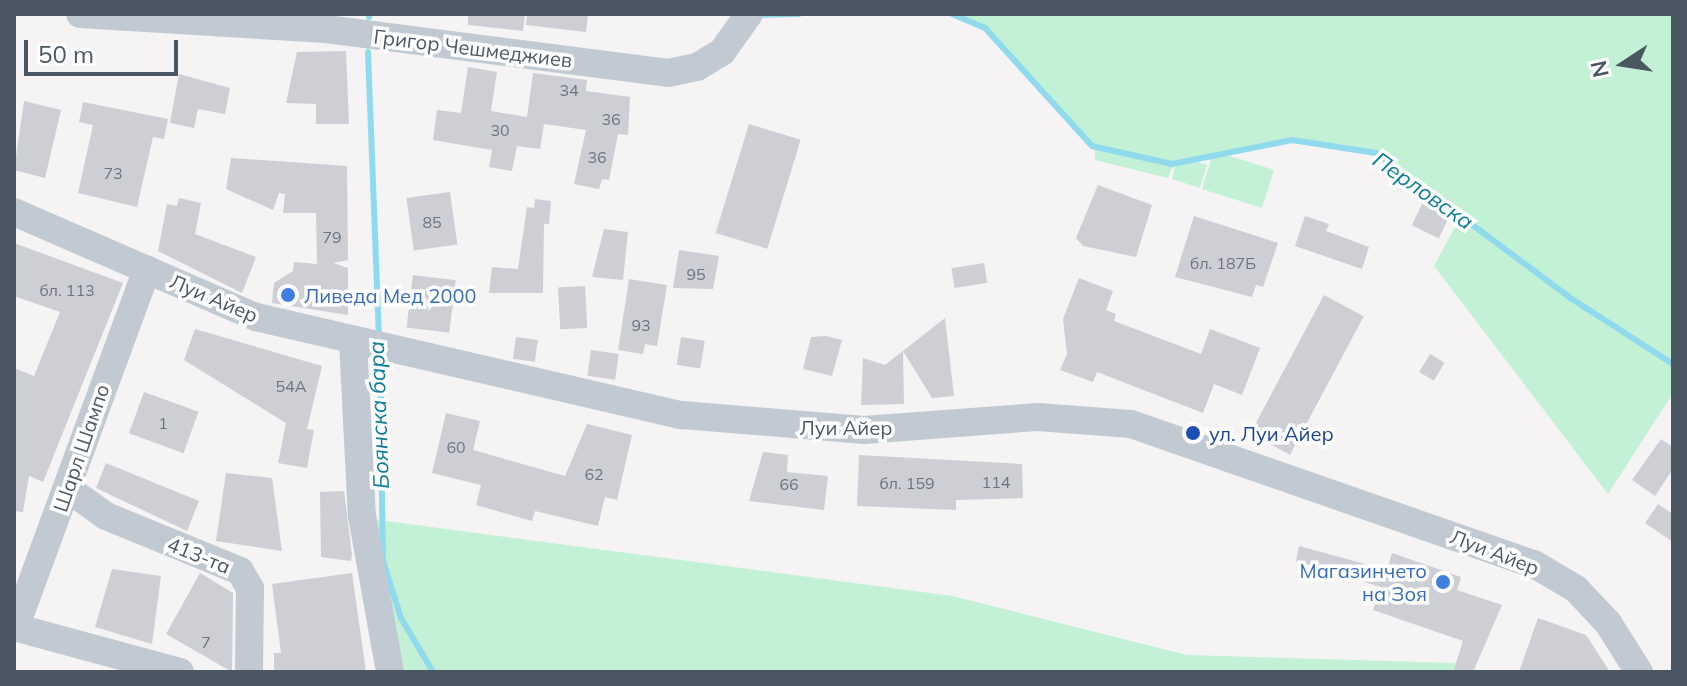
<!DOCTYPE html>
<html>
<head>
<meta charset="utf-8">
<style>
  body { margin:0 }
  #map { position:relative; width:1687px; height:686px; overflow:hidden; background:#f5f3f3; font-family:Mulish,sans-serif }
  div>[style] { position:absolute }
  [style*='--x'] { left:calc(var(--x)*1px); top:calc(var(--y)*1px); width:calc(var(--w)*1px); rotate:calc(var(--a)*1deg) }
  .green>* { inset:0; background:#c3f1d5 }
  .stream>* { height:6px; margin:-3px; padding:0 3px; transform-origin:3px; border-radius:3px; background:#90daee }
  .building>* { inset:0; background:#cdcfd5; transform-origin:0 0 }
  .minor>* { height:28px; margin:-14px; padding:0 14px; transform-origin:14px; border-radius:14px; background:#c1cad2 }
  .dots>* { width:22px; height:22px; translate:-50% -50%; box-sizing:border-box; border:4px solid #fff; border-radius:50% }
  span { translate:-50% -50%; white-space:nowrap; text-align:center; line-height:1.15; -webkit-text-stroke:7px #fff; paint-order:stroke }
  .number-label { font-size:16px; color:#6b747e }
  .number-label span { -webkit-text-stroke-width:0 }
  .street-label { font-size:20px; color:#4a5661 }
  .shop-label { font-size:20px; color:#366cbe }
  .left { translate:0 -50%; text-align:left }
  .right { translate:-100% -50%; text-align:right }
  .transit-label { font-size:20px; color:#164399 }
  .water-label { font-size:22px; color:#0c7c9b; font-style:italic }
  .frame { position:absolute; inset:0; border:16px solid #4a5661; pointer-events:none }
  .north { position:absolute; left:1583px; top:24px; width:80px; height:80px; -webkit-text-stroke:6px #fff; paint-order:stroke; rotate:258deg; font-size:22px; font-weight:700; line-height:32px; text-align:center; color:#4a5661 }
  .north::after { content:''; display:block; margin:auto; width:28px; height:36px; background:#4a5661; clip-path:polygon(50% 0,100% 100%,50% 72%,0 100%) }
  .scale { position:absolute; left:24px; top:40px; width:154px; height:36px; box-sizing:border-box; border:4px solid #4a5661; border-top:0; padding-left:10px; font-size:24px; line-height:28px; white-space:nowrap; color:#4a5661; -webkit-text-stroke:6px #fff; paint-order:stroke }
</style>
</head>
<body>
<div id="map">
  <div class="green">
    <div style="clip-path:polygon(952px 14px,1673px 14px,1673px 393px,1608px 494px,1434px 266px,1462px 214px,1376px 153px,1292px 140px,1223px 154px,1274px 170px,1262px 208px,1202px 189px,1212px 156px,1192px 160px,1207px 165px,1200px 188px,1172px 179px,1176px 163px,1114px 151px,1173px 166px,1168px 178px,1095px 160px,1095px 147px,985px 28px)"></div>
    <div style="clip-path:polygon(371px 519px,952px 596px,1187px 655px,1455px 663px,1454px 672px,401px 672px)"></div>
  </div>
  <div class="stream">
    <div style="--x:952;--y:14;--w:36;--a:23"></div>
    <div style="--x:985;--y:28;--w:159;--a:47.8"></div>
    <div style="--x:1092;--y:146;--w:82;--a:12.7"></div>
    <div style="--x:1172;--y:164;--w:122;--a:-11.3"></div>
    <div style="--x:1292;--y:140;--w:85;--a:8.8"></div>
    <div style="--x:1376;--y:153;--w:244;--a:36.7"></div>
    <div style="--x:1572;--y:299;--w:120;--a:32.8"></div>
    <div style="--x:756;--y:15;--w:43;--a:-1.3"></div>
    <div style="--x:369;--y:17;--w:3;--a:-90"></div>
    <div style="--x:368;--y:52;--w:284;--a:87.8"></div>
    <div style="--x:380;--y:352;--w:209;--a:89.2"></div>
    <div style="--x:383;--y:561;--w:60;--a:72.5"></div>
    <div style="--x:401;--y:618;--w:63;--a:59.3"></div>
  </div>
  <div class="building">
    <div style="clip-path:polygon(468px 14px,525px 14px,523px 31px,468px 25px)"></div>
    <div style="clip-path:polygon(527px 14px,588px 14px,586px 32px,526px 25px)"></div>
    <div style="clip-path:polygon(346px 51px,349px 124px,316px 124px,316px 104px,286px 103px,297px 52px)"></div>
    <div style="clip-path:polygon(468px 67px,497px 72px,491px 111px,527px 117px,533px 73px,587px 80px,586px 91px,630px 97px,628px 135px,618px 134px,609px 180px,602px 179px,599px 189px,574px 184px,586px 130px,544px 124px,540px 149px,517px 146px,512px 171px,489px 167px,492px 150px,433px 140px,437px 110px,461px 113px)"></div>
    <div style="clip-path:polygon(179px 74px,230px 88px,225px 114px,198px 109px,194px 128px,170px 123px)"></div>
    <div style="clip-path:polygon(24px 101px,61px 110px,45px 178px,14px 170px)"></div>
    <div style="clip-path:polygon(83px 102px,168px 119px,164px 139px,153px 137px,137px 207px,78px 193px,93px 125px,79px 122px)"></div>
    <div style="left:749px;top:124px;width:54px;height:114px;rotate:17deg"></div>
    <div style="clip-path:polygon(231px 158px,347px 166px,348px 260px,333px 263px,348px 268px,348px 315px,272px 303px,274px 283px,293px 271px,294px 262px,317px 264px,316px 213px,283px 213px,285px 194px,279px 193px,273px 210px,226px 189px)"></div>
    <div style="clip-path:polygon(1098px 185px,1152px 205px,1136px 257px,1083px 246px,1076px 238px)"></div>
    <div style="left:450px;top:192px;width:53px;height:44px;rotate:82deg"></div>
    <div style="clip-path:polygon(179px 198px,201px 203px,195px 234px,256px 257px,242px 293px,158px 251px,167px 204px,177px 206px)"></div>
    <div style="clip-path:polygon(535px 199px,551px 201px,549px 224px,544px 224px,543px 293px,489px 293px,492px 267px,518px 269px,527px 207px,534px 208px)"></div>
    <div style="left:1424px;top:200px;width:30px;height:28px;rotate:26deg"></div>
    <div style="clip-path:polygon(1194px 216px,1278px 243px,1263px 287px,1256px 285px,1252px 297px,1175px 277px)"></div>
    <div style="clip-path:polygon(1305px 216px,1329px 224px,1326px 231px,1369px 247px,1362px 269px,1295px 246px)"></div>
    <div style="clip-path:polygon(604px 229px,628px 232px,623px 280px,592px 277px)"></div>
    <div style="clip-path:polygon(14px 243px,123px 283px,43px 482px,29px 476px,23px 512px,14px 511px,14px 368px,34px 376px,60px 312px,14px 296px)"></div>
    <div style="clip-path:polygon(679px 250px,719px 256px,713px 289px,673px 288px)"></div>
    <div style="left:984px;top:263px;width:20px;height:33px;rotate:81deg"></div>
    <div style="left:413px;top:275px;width:43px;height:53px;rotate:7deg"></div>
    <div style="clip-path:polygon(1079px 278px,1113px 291px,1106px 310px,1116px 314px,1114px 321px,1201px 354px,1210px 329px,1260px 348px,1242px 395px,1214px 384px,1203px 413px,1097px 372px,1093px 382px,1060px 370px,1067px 354px,1063px 319px)"></div>
    <div style="clip-path:polygon(629px 279px,667px 285px,657px 346px,645px 344px,643px 354px,618px 350px)"></div>
    <div style="left:585px;top:286px;width:42px;height:27px;rotate:87deg"></div>
    <div style="left:1324px;top:295px;width:45px;height:157px;rotate:28deg"></div>
    <div style="clip-path:polygon(945px 318px,954px 396px,932px 398px,903px 351px,904px 404px,861px 405px,863px 358px,885px 365px)"></div>
    <div style="clip-path:polygon(195px 329px,322px 366px,307px 429px,314px 430px,307px 468px,278px 463px,286px 423px,184px 360px)"></div>
    <div style="clip-path:polygon(826px 336px,842px 340px,832px 376px,803px 369px,811px 337px)"></div>
    <div style="left:516px;top:337px;width:22px;height:22px;rotate:8deg"></div>
    <div style="left:681px;top:337px;width:24px;height:28px;rotate:9deg"></div>
    <div style="left:591px;top:350px;width:28px;height:26px;rotate:8deg"></div>
    <div style="left:1430px;top:354px;width:17px;height:21px;rotate:31deg"></div>
    <div style="left:144px;top:392px;width:58px;height:44px;rotate:20deg"></div>
    <div style="clip-path:polygon(446px 413px,480px 421px,473px 450px,565px 476px,587px 424px,632px 435px,617px 500px,605px 497px,598px 526px,535px 511px,532px 521px,476px 505px,481px 485px,432px 473px)"></div>
    <div style="clip-path:polygon(1661px 439px,1673px 447px,1673px 469px,1655px 496px,1632px 480px)"></div>
    <div style="clip-path:polygon(763px 452px,788px 455px,787px 472px,828px 476px,824px 510px,749px 501px)"></div>
    <div style="clip-path:polygon(859px 455px,1022px 464px,1023px 498px,956px 500px,956px 510px,857px 506px)"></div>
    <div style="clip-path:polygon(106px 463px,199px 501px,187px 531px,96px 488px)"></div>
    <div style="clip-path:polygon(226px 473px,272px 478px,282px 551px,216px 541px)"></div>
    <div style="clip-path:polygon(344px 491px,352px 555px,351px 561px,321px 557px,320px 492px)"></div>
    <div style="clip-path:polygon(1658px 504px,1673px 514px,1673px 542px,1645px 523px)"></div>
    <div style="clip-path:polygon(1299px 546px,1387px 570px,1392px 553px,1461px 577px,1457px 590px,1502px 605px,1473px 672px,1453px 672px,1463px 641px,1373px 610px,1381px 587px,1296px 561px)"></div>
    <div style="clip-path:polygon(112px 569px,161px 576px,152px 644px,95px 627px)"></div>
    <div style="clip-path:polygon(200px 573px,233px 593px,232px 672px,166px 634px)"></div>
    <div style="clip-path:polygon(352px 573px,366px 672px,274px 672px,274px 653px,281px 653px,272px 584px)"></div>
    <div style="clip-path:polygon(1538px 618px,1586px 635px,1610px 672px,1519px 672px)"></div>
  </div>
  <div class="minor">
    <div style="--x:80;--y:14;--w:246;--a:3.5"></div>
    <div style="--x:326;--y:29;--w:345;--a:7.3"></div>
    <div style="--x:668;--y:73;--w:30;--a:-12"></div>
    <div style="--x:697;--y:67;--w:29;--a:-31"></div>
    <div style="--x:722;--y:52;--w:47;--a:-54.6"></div>
    <div style="--x:14;--y:212;--w:264;--a:23.5"></div>
    <div style="--x:256;--y:317;--w:437;--a:13"></div>
    <div style="--x:682;--y:415;--w:183;--a:4.7"></div>
    <div style="--x:864;--y:430;--w:174;--a:-4.3"></div>
    <div style="--x:1038;--y:417;--w:93;--a:4.3"></div>
    <div style="--x:1131;--y:424;--w:427;--a:19.2"></div>
    <div style="--x:1534;--y:564;--w:49;--a:30.8"></div>
    <div style="--x:1576;--y:589;--w:47;--a:46.7"></div>
    <div style="--x:1608;--y:623;--w:58;--a:57.7"></div>
    <div style="--x:353;--y:341;--w:175;--a:87.1"></div>
    <div style="--x:362;--y:516;--w:158;--a:79.8"></div>
    <div style="--x:68;--y:489;--w:47;--a:35.4"></div>
    <div style="--x:106;--y:516;--w:145;--a:22.3"></div>
    <div style="--x:240;--y:571;--w:20;--a:60"></div>
    <div style="--x:250;--y:588;--w:84;--a:90.7"></div>
    <div style="--x:14;--y:627;--w:172;--a:15.2"></div>
    <div style="--x:15;--y:628;--w:382;--a:-69.8"></div>
  </div>
  <div class="dots">
    <div style="left:288px;top:295px;background:#3f7fe0"></div>
    <div style="left:1193px;top:433px;background:#1a4fb4"></div>
    <div style="left:1443px;top:582px;background:#3f7fe0"></div>
  </div>
  <div class="number-label">
    <span style="left:569px;top:90px">34</span>
    <span style="left:611px;top:119px">36</span>
    <span style="left:500px;top:130px">30</span>
    <span style="left:597px;top:157px">36</span>
    <span style="left:113px;top:173px">73</span>
    <span style="left:432px;top:222px">85</span>
    <span style="left:332px;top:237px">79</span>
    <span style="left:1223px;top:263px">бл. 187Б</span>
    <span style="left:696px;top:274px">95</span>
    <span style="left:67px;top:290px">бл. 113</span>
    <span style="left:641px;top:325px">93</span>
    <span style="left:291px;top:386px">54А</span>
    <span style="left:163px;top:423px">1</span>
    <span style="left:456px;top:447px">60</span>
    <span style="left:594px;top:474px">62</span>
    <span style="left:996px;top:482px">114</span>
    <span style="left:907px;top:483px">бл. 159</span>
    <span style="left:789px;top:484px">66</span>
    <span style="left:206px;top:642px">7</span>
  </div>
  <div class="street-label">
    <span style="left:473px;top:48px;rotate:7deg">Григор Чешмеджиев</span>
    <span style="left:214px;top:298px;rotate:23deg">Луи Айер</span>
    <span style="left:846px;top:427px">Луи Айер</span>
    <span style="left:81px;top:448px;rotate:-71deg">Шарл Шампо</span>
    <span style="left:1495px;top:552px;rotate:21deg">Луи Айер</span>
    <span style="left:199px;top:555px;rotate:22deg">413-та</span>
  </div>
  <div class="shop-label">
    <span class="left" style="left:304px;top:295px">Ливеда Мед 2000</span>
    <span class="right" style="left:1427px;top:582px">Магазинчето<br>на Зоя</span>
  </div>
  <div class="transit-label">
    <span class="left" style="left:1209px;top:433px">ул. Луи Айер</span>
  </div>
  <div class="water-label">
    <span style="left:1423px;top:191px;rotate:35deg">Перловска</span>
    <span style="left:379px;top:415px;rotate:-92deg">Боянска бара</span>
  </div>
  <div class="frame"></div>
  <div class="north">N</div>
  <div class="scale">50 m</div>
</div>
</body>
</html>
